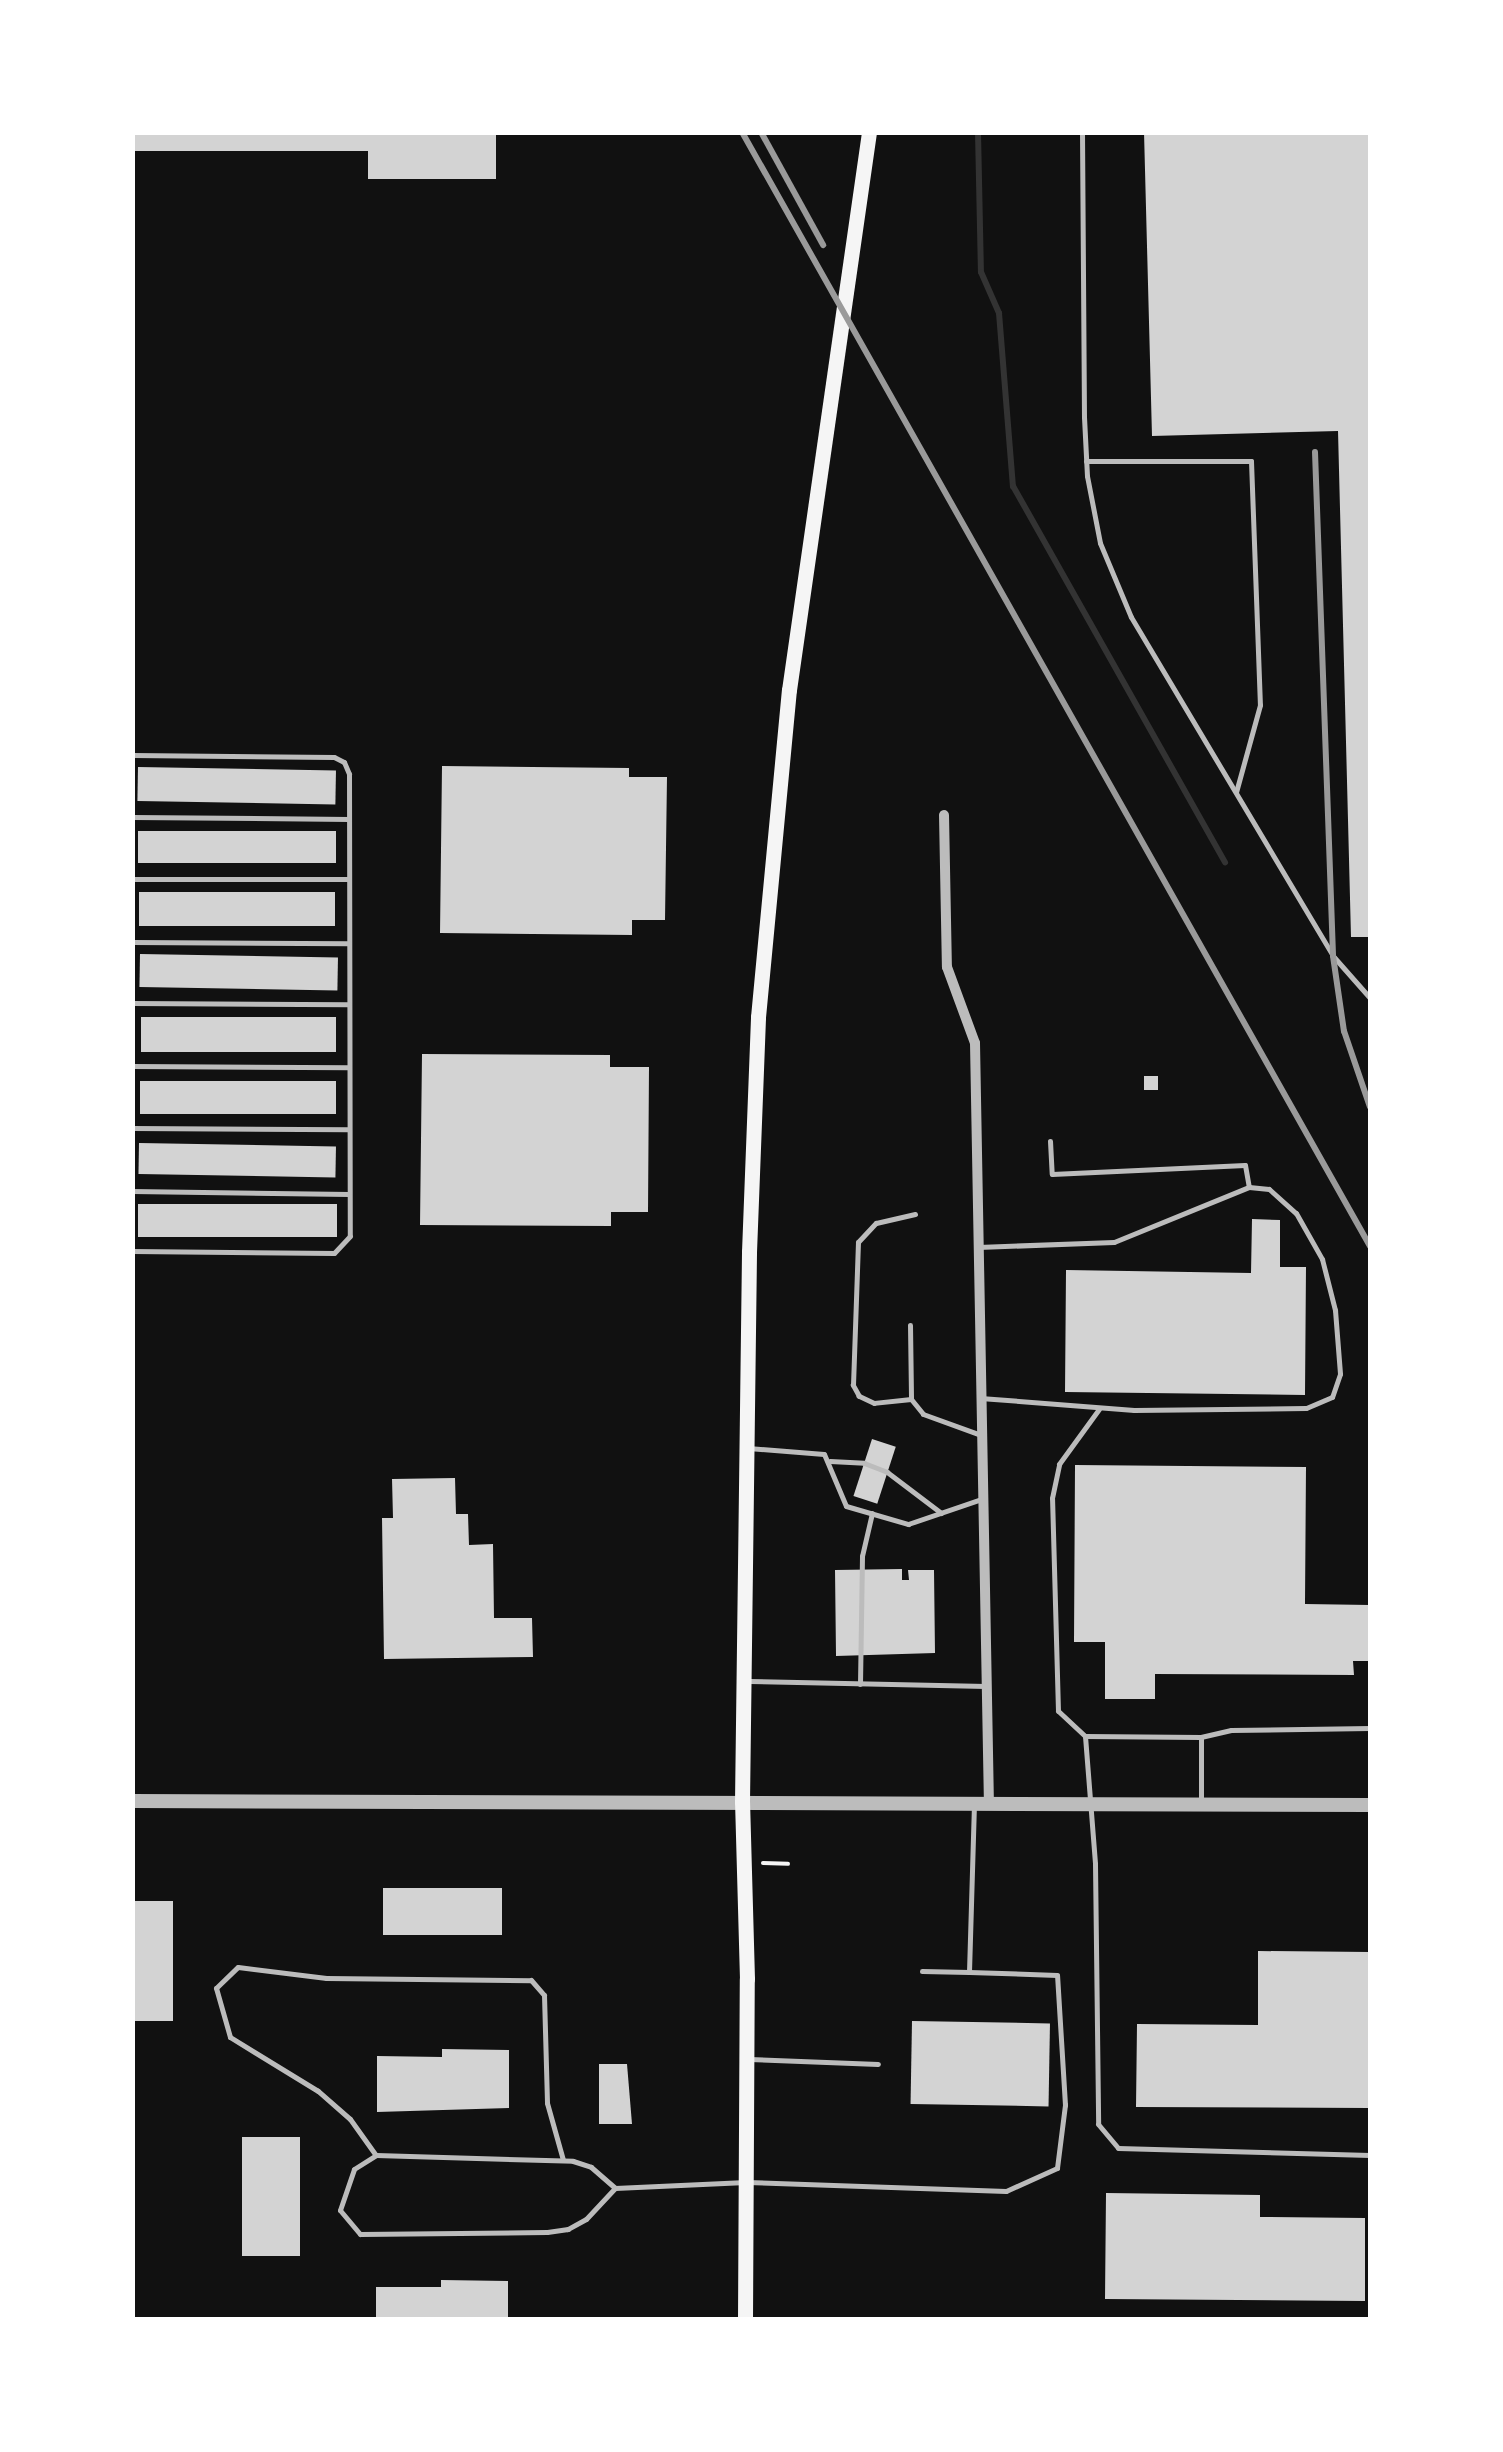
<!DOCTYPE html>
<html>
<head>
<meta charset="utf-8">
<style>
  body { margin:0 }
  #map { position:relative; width:1503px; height:2452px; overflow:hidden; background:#111; font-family:"Varela Round",sans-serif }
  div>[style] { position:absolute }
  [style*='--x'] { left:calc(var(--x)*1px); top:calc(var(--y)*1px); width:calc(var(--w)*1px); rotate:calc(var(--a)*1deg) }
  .stream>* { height:6px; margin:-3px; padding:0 3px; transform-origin:3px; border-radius:3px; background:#333 }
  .building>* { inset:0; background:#d3d3d3; transform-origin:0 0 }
  .path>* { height:4px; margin:-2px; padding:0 2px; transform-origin:2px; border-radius:2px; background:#f5f5f5 }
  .service>* { height:5px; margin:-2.5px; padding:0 2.5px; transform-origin:2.5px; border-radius:2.5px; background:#bcbcbc }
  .minor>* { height:10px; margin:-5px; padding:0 5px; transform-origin:5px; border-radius:5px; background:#bcbcbc }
  .tertiary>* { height:14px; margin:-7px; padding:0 7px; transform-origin:7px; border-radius:7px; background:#bcbcbc }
  .secondary>* { height:15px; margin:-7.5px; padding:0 7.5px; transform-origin:7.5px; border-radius:7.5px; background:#f5f5f5 }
  .rail>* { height:6px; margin:-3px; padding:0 3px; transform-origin:3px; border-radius:3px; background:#9a9a9a }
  span { translate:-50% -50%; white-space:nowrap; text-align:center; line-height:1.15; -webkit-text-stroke:10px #fff; paint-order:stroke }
  .frame { position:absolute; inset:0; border:135px solid #fff; pointer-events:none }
</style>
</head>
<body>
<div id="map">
  <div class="stream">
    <div style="--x:978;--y:132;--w:140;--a:88.8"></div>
    <div style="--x:981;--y:272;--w:45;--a:66.3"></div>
    <div style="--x:999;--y:313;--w:174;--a:85.4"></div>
    <div style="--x:1013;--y:486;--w:432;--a:60.6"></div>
  </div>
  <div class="building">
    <div style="clip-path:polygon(132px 132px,496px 132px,496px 179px,368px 179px,368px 151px,132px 151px)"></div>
    <div style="clip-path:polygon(1144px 132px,1370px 132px,1370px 937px,1351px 937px,1338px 431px,1152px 436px)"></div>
    <div style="clip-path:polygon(442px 766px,629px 768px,629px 777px,667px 777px,665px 920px,632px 920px,632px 935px,440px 933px)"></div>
    <div style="left:138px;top:767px;width:198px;height:34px;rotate:1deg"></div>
    <div style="left:138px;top:831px;width:198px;height:32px"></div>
    <div style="left:139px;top:892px;width:196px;height:34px"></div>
    <div style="left:140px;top:954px;width:198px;height:33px;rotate:1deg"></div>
    <div style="left:141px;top:1017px;width:195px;height:35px"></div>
    <div style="clip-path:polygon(422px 1054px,610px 1055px,610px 1067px,649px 1067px,648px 1212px,611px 1212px,611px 1226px,420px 1225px)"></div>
    <div style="left:1144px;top:1076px;width:14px;height:14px"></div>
    <div style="left:140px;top:1081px;width:196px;height:33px"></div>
    <div style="left:139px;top:1143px;width:197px;height:31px;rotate:1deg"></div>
    <div style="left:138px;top:1204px;width:199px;height:33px"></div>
    <div style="clip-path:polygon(1252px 1219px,1280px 1220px,1280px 1267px,1306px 1267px,1305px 1395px,1065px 1392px,1066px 1270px,1251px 1273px)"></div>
    <div style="left:872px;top:1439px;width:25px;height:60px;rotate:18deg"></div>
    <div style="clip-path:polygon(1075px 1465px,1306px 1467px,1305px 1604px,1370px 1605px,1370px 1661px,1353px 1661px,1354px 1675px,1155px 1674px,1155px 1699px,1105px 1699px,1105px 1642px,1074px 1642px)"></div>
    <div style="clip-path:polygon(455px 1478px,456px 1514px,468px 1514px,469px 1545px,493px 1544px,494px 1618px,532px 1618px,533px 1657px,384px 1659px,382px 1518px,393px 1518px,392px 1479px)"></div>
    <div style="clip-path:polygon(902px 1569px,902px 1580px,909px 1580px,908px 1570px,934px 1570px,935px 1653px,836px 1656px,835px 1570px)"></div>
    <div style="left:383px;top:1888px;width:119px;height:47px"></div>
    <div style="left:132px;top:1901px;width:41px;height:120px"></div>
    <div style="clip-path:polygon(1258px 1951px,1370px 1952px,1370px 2108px,1136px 2107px,1137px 2024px,1258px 2025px)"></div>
    <div style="left:912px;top:2021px;width:138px;height:83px;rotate:1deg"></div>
    <div style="clip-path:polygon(442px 2049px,509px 2050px,509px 2108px,377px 2112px,377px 2056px,442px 2057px)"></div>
    <div style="clip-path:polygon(599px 2064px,627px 2064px,632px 2124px,599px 2124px)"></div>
    <div style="left:242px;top:2137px;width:58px;height:119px"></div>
    <div style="clip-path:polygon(1106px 2193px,1260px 2195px,1260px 2217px,1365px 2218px,1365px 2301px,1105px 2299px)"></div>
    <div style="clip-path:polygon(441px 2280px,508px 2281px,508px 2320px,376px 2320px,376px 2287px,441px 2287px)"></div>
  </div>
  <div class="path">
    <div style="--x:763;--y:1863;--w:25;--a:2"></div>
  </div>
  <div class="service">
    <div style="--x:1082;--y:132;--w:285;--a:89.6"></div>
    <div style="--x:1084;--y:417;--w:59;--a:87.1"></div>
    <div style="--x:1087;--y:476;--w:68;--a:79"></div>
    <div style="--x:1100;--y:543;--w:80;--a:67.3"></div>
    <div style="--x:1131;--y:617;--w:395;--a:59.2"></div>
    <div style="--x:1333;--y:956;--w:56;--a:48.6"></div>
    <div style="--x:1086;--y:461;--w:165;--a:0"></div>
    <div style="--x:1251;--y:461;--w:244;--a:87.9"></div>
    <div style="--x:1260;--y:705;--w:90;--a:105.4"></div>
    <div style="--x:132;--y:755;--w:202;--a:0.6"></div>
    <div style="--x:334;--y:757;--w:11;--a:27"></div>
    <div style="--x:344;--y:762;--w:13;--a:67"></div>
    <div style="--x:349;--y:774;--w:462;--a:89.9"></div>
    <div style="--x:350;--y:1236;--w:23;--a:133"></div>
    <div style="--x:334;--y:1253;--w:202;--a:-179.4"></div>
    <div style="--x:132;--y:817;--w:217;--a:0.5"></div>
    <div style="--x:132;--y:879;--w:217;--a:0"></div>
    <div style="--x:132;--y:942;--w:217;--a:0.3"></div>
    <div style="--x:132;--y:1003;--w:217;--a:0.3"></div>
    <div style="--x:132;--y:1066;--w:217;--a:0.3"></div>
    <div style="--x:132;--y:1128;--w:217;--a:0.3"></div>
    <div style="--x:1050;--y:1141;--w:33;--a:87"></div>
    <div style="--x:1052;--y:1174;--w:193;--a:-2.7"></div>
    <div style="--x:1245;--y:1165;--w:22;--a:80"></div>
    <div style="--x:132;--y:1191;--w:217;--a:0.8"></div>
    <div style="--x:978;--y:1247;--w:136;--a:-2.1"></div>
    <div style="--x:1114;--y:1242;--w:146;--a:-22.2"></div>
    <div style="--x:1249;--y:1187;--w:20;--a:6"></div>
    <div style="--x:1269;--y:1189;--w:36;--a:42"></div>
    <div style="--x:1296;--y:1213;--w:53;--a:60.5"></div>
    <div style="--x:1322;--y:1259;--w:53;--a:75.7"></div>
    <div style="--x:1335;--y:1310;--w:64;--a:85.5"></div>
    <div style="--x:1340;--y:1374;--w:24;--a:109"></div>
    <div style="--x:1332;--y:1397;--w:28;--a:157"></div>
    <div style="--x:1306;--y:1408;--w:172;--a:179.3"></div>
    <div style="--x:1134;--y:1410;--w:151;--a:-175.5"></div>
    <div style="--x:910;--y:1325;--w:74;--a:89.2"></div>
    <div style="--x:911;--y:1399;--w:19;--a:51"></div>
    <div style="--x:923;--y:1414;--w:62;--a:19.9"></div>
    <div style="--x:911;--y:1399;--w:37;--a:174"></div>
    <div style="--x:874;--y:1403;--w:17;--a:-155"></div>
    <div style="--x:859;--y:1396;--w:13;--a:-119"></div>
    <div style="--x:853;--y:1385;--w:143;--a:-88"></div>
    <div style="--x:858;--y:1242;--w:26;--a:-47"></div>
    <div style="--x:876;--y:1223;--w:40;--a:-13"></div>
    <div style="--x:748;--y:1448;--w:76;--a:4.5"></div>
    <div style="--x:824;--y:1454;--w:56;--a:67.1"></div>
    <div style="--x:846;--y:1506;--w:65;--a:16.2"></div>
    <div style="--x:908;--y:1524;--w:78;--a:-18.7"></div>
    <div style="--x:830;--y:1461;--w:34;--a:3"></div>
    <div style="--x:864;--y:1463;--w:25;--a:21"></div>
    <div style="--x:887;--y:1472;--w:68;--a:37.2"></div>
    <div style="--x:749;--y:1681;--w:237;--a:1.2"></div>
    <div style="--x:860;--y:1684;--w:128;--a:-89.1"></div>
    <div style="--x:862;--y:1556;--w:44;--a:-76.9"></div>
    <div style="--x:1370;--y:1728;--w:139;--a:179.2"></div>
    <div style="--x:1231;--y:1730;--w:31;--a:167"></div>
    <div style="--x:1201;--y:1737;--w:116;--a:-179.5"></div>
    <div style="--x:1085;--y:1736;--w:128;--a:85.5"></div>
    <div style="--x:1095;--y:1864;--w:260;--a:89.3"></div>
    <div style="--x:1098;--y:2124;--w:31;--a:50"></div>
    <div style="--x:1118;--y:2148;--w:252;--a:1.6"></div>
    <div style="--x:1085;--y:1736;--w:37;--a:-137"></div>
    <div style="--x:1058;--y:1711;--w:213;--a:-91.6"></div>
    <div style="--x:1052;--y:1498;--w:35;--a:-78"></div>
    <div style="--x:1059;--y:1464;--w:68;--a:-54"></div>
    <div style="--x:1201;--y:1801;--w:64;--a:-90"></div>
    <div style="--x:922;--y:1971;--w:47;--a:1.2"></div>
    <div style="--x:969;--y:1972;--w:165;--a:-88.3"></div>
    <div style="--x:749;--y:2059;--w:129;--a:2.2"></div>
    <div style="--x:375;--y:2154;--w:43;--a:-125.5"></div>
    <div style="--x:350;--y:2119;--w:43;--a:-138.8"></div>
    <div style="--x:318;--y:2091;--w:103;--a:-148.5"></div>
    <div style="--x:230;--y:2037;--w:51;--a:-105.9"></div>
    <div style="--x:216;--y:1988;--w:30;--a:-44"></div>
    <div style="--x:238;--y:1967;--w:89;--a:7.1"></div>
    <div style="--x:326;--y:1978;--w:205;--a:0.6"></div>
    <div style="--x:531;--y:1980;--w:20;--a:49"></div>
    <div style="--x:544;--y:1995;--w:108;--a:88.4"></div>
    <div style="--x:547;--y:2103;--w:59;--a:74.3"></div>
    <div style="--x:615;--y:2188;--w:42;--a:133.1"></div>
    <div style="--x:586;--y:2219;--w:21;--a:151"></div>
    <div style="--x:568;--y:2229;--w:21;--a:172"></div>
    <div style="--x:547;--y:2232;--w:187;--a:179.4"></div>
    <div style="--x:360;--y:2234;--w:31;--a:-130"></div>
    <div style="--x:340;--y:2210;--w:43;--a:-71.1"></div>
    <div style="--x:354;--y:2169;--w:26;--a:-32"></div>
    <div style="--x:376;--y:2155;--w:197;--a:1.7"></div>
    <div style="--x:573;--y:2161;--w:19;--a:18"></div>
    <div style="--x:591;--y:2167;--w:32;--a:41"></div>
    <div style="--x:615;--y:2188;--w:131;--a:-2.6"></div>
    <div style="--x:746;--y:2182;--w:260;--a:2"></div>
    <div style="--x:1006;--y:2191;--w:56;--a:-24.3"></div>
    <div style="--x:1057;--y:2168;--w:64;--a:-82.8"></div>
    <div style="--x:1065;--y:2105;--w:130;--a:-93.5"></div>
    <div style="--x:1057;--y:1975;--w:88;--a:-178"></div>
  </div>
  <div class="minor">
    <div style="--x:944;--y:815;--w:152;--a:88.9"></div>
    <div style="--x:947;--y:967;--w:81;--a:69.8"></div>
    <div style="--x:975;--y:1043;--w:761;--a:88.95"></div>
  </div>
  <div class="tertiary">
    <div style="--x:132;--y:1801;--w:1238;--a:0.19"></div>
  </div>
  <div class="secondary">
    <div style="--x:745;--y:2320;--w:341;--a:-89.7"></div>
    <div style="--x:747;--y:1979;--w:177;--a:-91.6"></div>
    <div style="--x:742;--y:1802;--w:550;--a:-89.27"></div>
    <div style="--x:749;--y:1252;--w:235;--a:-87.8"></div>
    <div style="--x:758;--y:1017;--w:328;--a:-84.6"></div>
    <div style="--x:789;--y:690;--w:564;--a:-81.84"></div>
  </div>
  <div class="rail">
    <div style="--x:742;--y:132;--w:1279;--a:60.59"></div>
    <div style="--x:761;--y:132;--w:129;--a:61.2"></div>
    <div style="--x:1315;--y:452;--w:504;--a:87.95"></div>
    <div style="--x:1333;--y:956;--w:76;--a:81.7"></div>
    <div style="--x:1344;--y:1031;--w:80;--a:71.1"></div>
  </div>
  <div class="frame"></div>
</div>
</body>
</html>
